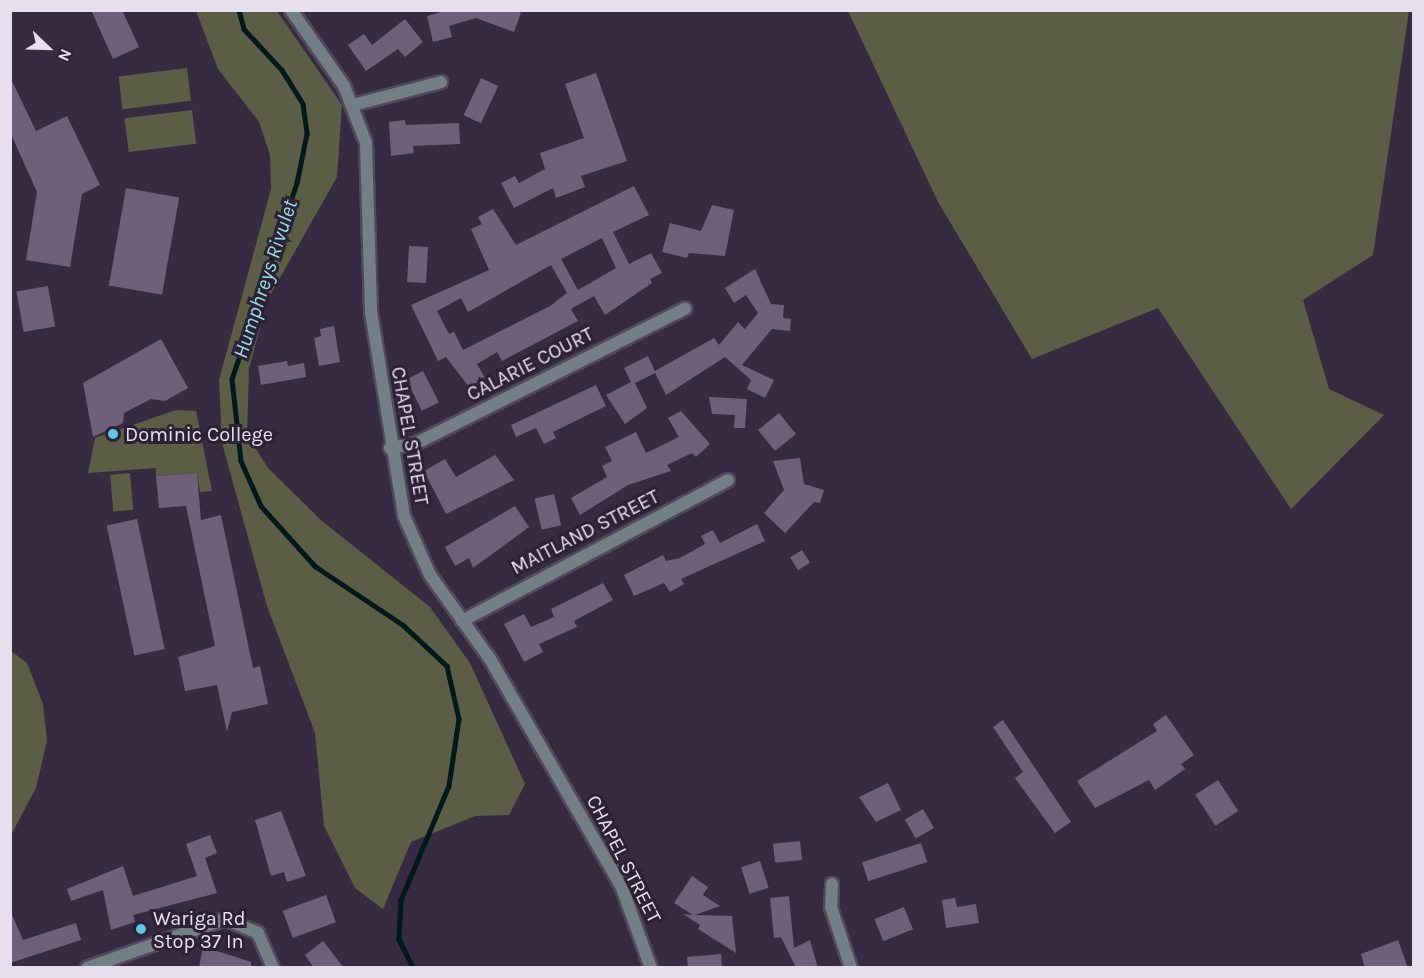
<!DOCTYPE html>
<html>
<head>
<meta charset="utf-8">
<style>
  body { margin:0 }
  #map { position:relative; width:1424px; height:978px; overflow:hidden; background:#372b41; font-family:Karla,sans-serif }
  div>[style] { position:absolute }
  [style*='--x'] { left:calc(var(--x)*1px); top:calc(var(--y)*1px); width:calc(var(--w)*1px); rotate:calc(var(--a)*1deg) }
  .green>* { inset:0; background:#5b5e45; transform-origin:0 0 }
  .stream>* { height:4.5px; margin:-2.25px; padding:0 2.25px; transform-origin:2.25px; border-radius:2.25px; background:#00191d }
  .building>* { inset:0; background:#6e6079; transform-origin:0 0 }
  .roads { filter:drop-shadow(2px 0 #53485d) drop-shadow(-2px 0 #53485d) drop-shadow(0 2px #53485d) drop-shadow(0 -2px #53485d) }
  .minor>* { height:12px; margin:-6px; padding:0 6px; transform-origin:6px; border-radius:6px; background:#728086 }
  .dots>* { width:16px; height:16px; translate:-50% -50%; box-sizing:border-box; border:3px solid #2d2136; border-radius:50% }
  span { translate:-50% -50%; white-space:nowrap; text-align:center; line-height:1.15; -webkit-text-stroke:6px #2d2136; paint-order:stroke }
  .street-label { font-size:20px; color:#e7dfee }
  .poi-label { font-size:20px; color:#e7dfee }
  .left { translate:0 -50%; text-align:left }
  .water-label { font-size:21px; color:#98dfe9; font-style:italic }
  .frame { position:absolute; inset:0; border:12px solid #e7dfee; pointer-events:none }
  .north { position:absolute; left:18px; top:18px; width:60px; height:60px; -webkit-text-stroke:4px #2d2136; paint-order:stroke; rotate:113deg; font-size:16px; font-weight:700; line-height:24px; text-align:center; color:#e7dfee }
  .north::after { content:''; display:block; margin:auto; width:21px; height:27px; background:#e7dfee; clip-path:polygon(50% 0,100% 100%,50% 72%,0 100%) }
</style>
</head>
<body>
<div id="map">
  <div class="green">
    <div style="clip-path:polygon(196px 11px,277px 11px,342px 105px,337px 177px,268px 299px,249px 368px,247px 435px,268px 468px,322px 521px,430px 607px,470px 663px,525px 784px,509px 815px,475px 816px,411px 842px,383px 909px,355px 888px,324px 826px,315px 733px,267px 606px,222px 443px,219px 380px,271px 189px,270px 155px,259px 122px,218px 69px)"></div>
    <div style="clip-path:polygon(848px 11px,1409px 11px,1373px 255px,1303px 300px,1329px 389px,1384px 415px,1291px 509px,1158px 308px,1032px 359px,938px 202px)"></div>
    <div style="left:187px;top:68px;width:33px;height:69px;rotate:83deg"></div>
    <div style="left:192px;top:110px;width:34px;height:68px;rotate:83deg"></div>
    <div style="clip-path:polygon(176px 410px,196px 411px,212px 491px,200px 492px,197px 473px,156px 476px,156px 468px,88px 473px,95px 438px)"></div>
    <div style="left:130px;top:473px;width:37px;height:20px;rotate:85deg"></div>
    <div style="clip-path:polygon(11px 651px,27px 663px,43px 704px,47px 741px,36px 788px,11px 835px)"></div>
  </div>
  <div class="stream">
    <div style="--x:239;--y:10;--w:20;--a:75"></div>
    <div style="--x:244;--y:29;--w:56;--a:47.2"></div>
    <div style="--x:282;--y:70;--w:40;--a:58"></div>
    <div style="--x:303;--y:104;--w:30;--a:82"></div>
    <div style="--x:307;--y:134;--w:50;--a:101.5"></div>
    <div style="--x:297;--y:183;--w:206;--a:108.3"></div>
    <div style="--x:232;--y:379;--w:82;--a:83.7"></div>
    <div style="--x:241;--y:461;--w:49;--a:66"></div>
    <div style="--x:261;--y:506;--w:81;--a:48"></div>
    <div style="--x:315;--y:566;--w:106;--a:33.8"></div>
    <div style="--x:403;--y:625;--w:60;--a:43"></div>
    <div style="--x:447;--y:666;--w:54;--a:77.2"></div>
    <div style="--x:459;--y:719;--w:68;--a:98.5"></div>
    <div style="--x:449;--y:786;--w:124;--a:112.8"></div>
    <div style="--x:401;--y:900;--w:39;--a:93"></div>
    <div style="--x:399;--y:939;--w:32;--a:64"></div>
  </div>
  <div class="building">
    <div style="clip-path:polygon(91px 10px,122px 10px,139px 47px,113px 59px)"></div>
    <div style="clip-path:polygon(447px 10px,514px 10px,521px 13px,514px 32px,476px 18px,449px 26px,452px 37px,433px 42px,427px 16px)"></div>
    <div style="clip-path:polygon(405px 19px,423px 42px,405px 57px,398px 49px,366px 71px,348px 45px,364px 34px,372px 45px)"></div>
    <div style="clip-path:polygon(596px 73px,627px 161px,581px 176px,585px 187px,556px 198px,553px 188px,514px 208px,501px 183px,515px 176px,519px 183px,545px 169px,540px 153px,584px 138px,565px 84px)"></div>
    <div style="clip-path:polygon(10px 77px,36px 131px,67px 116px,100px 185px,82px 194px,70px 267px,26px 260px,37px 192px,10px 132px)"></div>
    <div style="left:481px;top:78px;width:19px;height:41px;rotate:25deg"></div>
    <div style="clip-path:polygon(405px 120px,406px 125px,459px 123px,460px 144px,413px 146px,414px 153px,391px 156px,389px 122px)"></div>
    <div style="clip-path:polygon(evenodd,634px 186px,649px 215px,613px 232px,629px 264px,651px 253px,662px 273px,650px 279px,652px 283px,605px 315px,594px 296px,571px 309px,578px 321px,502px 361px,497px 352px,477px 364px,485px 378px,469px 387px,446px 357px,438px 361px,411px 305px,489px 270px,471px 229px,482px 224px,478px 217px,493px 209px,516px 245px,634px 186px,602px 238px,616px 268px,578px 290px,561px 259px,602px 238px,634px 186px,551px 265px,567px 293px,550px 306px,463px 350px,454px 332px,449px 334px,437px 311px,461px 298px,468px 312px,551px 265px)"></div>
    <div style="left:126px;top:188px;width:54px;height:99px;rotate:10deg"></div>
    <div style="clip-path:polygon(712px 205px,734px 210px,725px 256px,689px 253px,687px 258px,662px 252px,670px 223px,701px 231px)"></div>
    <div style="left:409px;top:246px;width:19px;height:36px;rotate:3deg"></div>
    <div style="clip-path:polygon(755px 269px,771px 304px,784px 305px,783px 318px,791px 319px,790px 331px,772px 329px,742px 365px,774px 380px,765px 398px,747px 389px,751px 380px,725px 357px,666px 395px,655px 373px,635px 383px,647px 408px,625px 424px,606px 395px,631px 382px,624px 368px,648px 356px,655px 371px,714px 338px,719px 345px,738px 322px,745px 329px,758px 313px,746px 295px,734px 303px,725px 288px)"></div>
    <div style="left:48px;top:286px;width:41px;height:32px;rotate:80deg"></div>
    <div style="clip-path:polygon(334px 326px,340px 362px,319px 366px,314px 338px,321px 336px,320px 329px)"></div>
    <div style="clip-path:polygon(161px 339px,188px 388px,165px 401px,151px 399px,124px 413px,123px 423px,93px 437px,83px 383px)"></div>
    <div style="clip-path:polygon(287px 361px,288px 366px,304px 363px,306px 377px,261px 385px,258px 366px)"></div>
    <div style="left:423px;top:371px;width:35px;height:19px;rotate:63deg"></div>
    <div style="clip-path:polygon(596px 385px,606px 406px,553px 432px,556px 438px,544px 444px,536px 428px,516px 437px,511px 425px)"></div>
    <div style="clip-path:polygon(709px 397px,747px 399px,745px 428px,734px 428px,735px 415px,712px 414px)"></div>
    <div style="clip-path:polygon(681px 411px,710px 444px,696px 457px,692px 453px,667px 465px,671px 471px,628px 485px,580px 515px,571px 498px,607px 477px,602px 466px,612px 461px,605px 447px,636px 432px,646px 453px,679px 437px,668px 418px)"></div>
    <div style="left:779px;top:413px;width:27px;height:27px;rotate:51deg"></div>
    <div style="clip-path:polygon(495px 455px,514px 480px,446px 514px,424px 471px,445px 459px,456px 477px)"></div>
    <div style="clip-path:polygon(800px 458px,804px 484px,824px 490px,820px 503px,814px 502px,785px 533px,764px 513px,784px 490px,773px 461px)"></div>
    <div style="clip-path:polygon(197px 473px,201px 520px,221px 515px,253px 668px,260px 666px,268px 704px,232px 712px,227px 732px,217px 685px,185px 691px,178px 657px,215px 646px,186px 506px,159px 508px,156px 476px)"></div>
    <div style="left:554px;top:494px;width:32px;height:20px;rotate:77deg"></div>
    <div style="clip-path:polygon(515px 506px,529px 527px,473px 568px,469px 558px,455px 566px,445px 547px)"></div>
    <div style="left:137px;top:519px;width:133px;height:31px;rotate:78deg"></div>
    <div style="clip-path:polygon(757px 524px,765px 541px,681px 579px,684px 584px,670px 592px,664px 583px,634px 596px,624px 575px,663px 555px,666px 561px,680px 558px,705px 544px,701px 536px,713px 530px,720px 543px)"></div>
    <div style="left:802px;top:550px;width:15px;height:14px;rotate:58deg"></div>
    <div style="clip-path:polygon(603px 583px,613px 600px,574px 621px,577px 627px,539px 644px,543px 652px,524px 662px,504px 624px,524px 614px,531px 627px,554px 617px,551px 609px)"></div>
    <div style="clip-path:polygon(1166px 715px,1194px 755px,1181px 764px,1185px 769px,1155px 790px,1149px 780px,1095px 808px,1077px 781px,1157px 731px,1153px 724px)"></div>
    <div style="clip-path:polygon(1003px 720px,1071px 822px,1055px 833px,1015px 778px,1023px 772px,993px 727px)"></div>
    <div style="left:1218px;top:780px;width:37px;height:27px;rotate:57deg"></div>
    <div style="clip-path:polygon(888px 783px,901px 810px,876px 822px,859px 797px)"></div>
    <div style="left:923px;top:809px;width:22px;height:21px;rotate:60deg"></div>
    <div style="clip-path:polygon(281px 811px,306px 876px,287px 882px,284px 872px,271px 876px,255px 820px)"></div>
    <div style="clip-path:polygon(210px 835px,217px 853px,205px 858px,217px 893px,133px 915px,135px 922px,111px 930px,103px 890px,71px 901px,67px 889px,123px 866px,133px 896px,197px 876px,186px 844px)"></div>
    <div style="left:800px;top:841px;width:19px;height:27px;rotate:84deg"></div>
    <div style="left:921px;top:843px;width:20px;height:62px;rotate:72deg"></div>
    <div style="left:760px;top:861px;width:28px;height:20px;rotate:72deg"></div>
    <div style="clip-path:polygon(692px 876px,708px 887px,703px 895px,720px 906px,695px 915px,732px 916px,736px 953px,698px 929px,700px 925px,683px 914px,693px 915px,674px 903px)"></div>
    <div style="left:326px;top:895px;width:29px;height:46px;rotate:70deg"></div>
    <div style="clip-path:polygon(789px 896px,794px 948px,810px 940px,818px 968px,796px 968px,781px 937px,774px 938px,770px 898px)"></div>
    <div style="clip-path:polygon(955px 898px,957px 907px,976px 904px,979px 923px,946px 928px,942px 900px)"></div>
    <div style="left:904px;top:907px;width:24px;height:32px;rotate:68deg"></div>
    <div style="clip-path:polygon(10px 910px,23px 940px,76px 923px,81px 940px,10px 963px)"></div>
    <div style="clip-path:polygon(1398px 940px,1408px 968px,1365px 968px,1361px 954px)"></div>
    <div style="clip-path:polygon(323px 941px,344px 968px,314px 968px,305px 955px)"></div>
    <div style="clip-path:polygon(214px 950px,251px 962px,251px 968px,199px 968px,202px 951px)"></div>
    <div style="clip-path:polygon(721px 954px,722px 968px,688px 968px,687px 957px)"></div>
  </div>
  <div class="roads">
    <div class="minor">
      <div style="--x:291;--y:10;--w:93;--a:55.1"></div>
      <div style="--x:344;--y:86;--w:61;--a:68.9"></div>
      <div style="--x:366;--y:143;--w:169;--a:88.3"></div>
      <div style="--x:371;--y:312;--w:207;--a:80.8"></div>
      <div style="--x:404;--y:516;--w:64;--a:66.2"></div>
      <div style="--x:430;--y:575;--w:103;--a:54.5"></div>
      <div style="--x:490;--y:659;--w:264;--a:60"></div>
      <div style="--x:622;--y:888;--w:85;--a:70.1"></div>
      <div style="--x:353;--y:105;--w:91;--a:-14.6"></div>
      <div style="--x:390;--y:448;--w:27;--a:-10"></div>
      <div style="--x:417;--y:443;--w:300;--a:-26.6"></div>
      <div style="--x:462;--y:621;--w:301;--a:-27.9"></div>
      <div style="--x:832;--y:884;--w:23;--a:92"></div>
      <div style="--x:831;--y:907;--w:64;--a:71.8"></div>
      <div style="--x:87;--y:968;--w:146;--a:-19.5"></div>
      <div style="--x:225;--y:919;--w:36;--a:23"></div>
      <div style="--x:258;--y:933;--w:38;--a:67"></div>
    </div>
  </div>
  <div class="dots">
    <div style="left:113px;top:434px;background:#5cc7e7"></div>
    <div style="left:141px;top:929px;background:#5cc7e7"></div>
  </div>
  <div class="street-label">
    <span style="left:530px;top:364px;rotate:-27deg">CALARIE COURT</span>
    <span style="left:410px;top:436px;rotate:80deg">CHAPEL STREET</span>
    <span style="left:585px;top:532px;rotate:-27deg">MAITLAND STREET</span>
    <span style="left:624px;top:859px;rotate:63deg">CHAPEL STREET</span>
  </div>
  <div class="poi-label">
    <span class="left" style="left:125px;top:434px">Dominic College</span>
    <span class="left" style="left:153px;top:930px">Wariga Rd<br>Stop 37 In</span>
  </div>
  <div class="water-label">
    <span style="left:265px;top:279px;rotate:-72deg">Humphreys Rivulet</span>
  </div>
  <div class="frame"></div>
  <div class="north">N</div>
</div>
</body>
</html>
